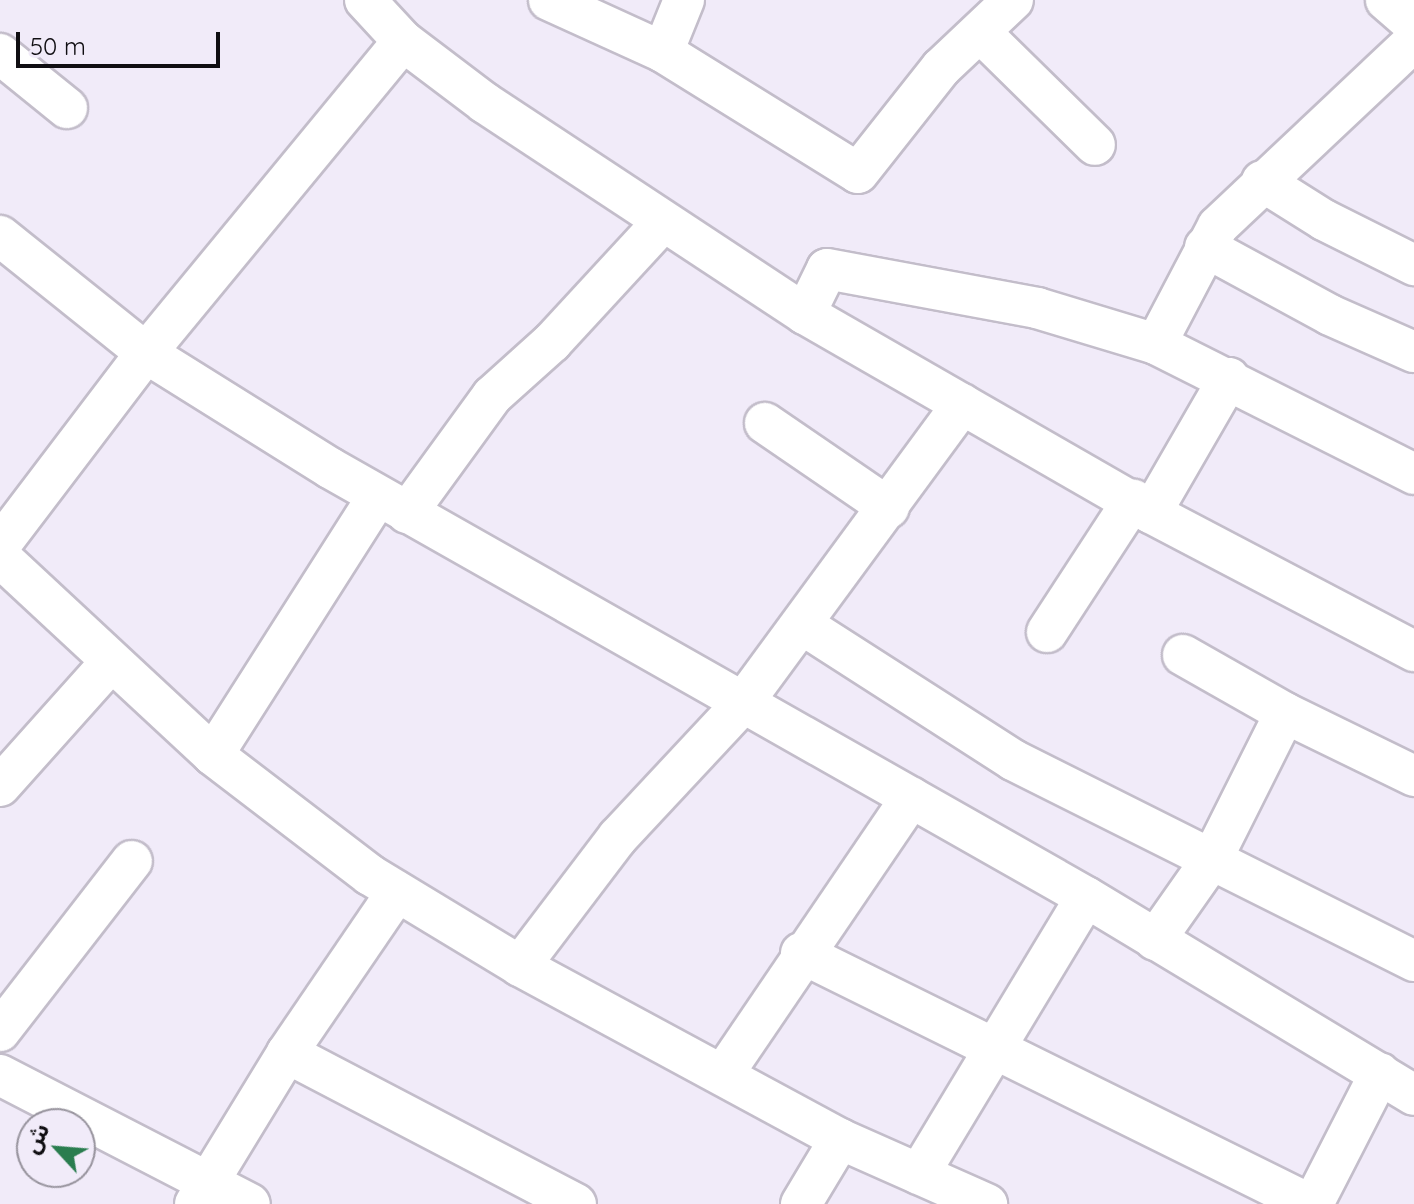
<!DOCTYPE html>
<html>
<head>
<meta charset="utf-8">
<style>
  body { margin:0 }
  #map { position:relative; width:1414px; height:1204px; overflow:hidden; background:#f1ebf9; font-family:Quicksand,"Noto Sans Arabic",sans-serif }
  div>[style] { position:absolute }
  [style*='--x'] { left:calc(var(--x)*1px); top:calc(var(--y)*1px); width:calc(var(--w)*1px); rotate:calc(var(--a)*1deg) }
  .roads { filter:drop-shadow(2px 0 #c3bdca) drop-shadow(-2px 0 #c3bdca) drop-shadow(0 2px #c3bdca) drop-shadow(0 -2px #c3bdca) }
  .minor>* { height:40px; margin:-20px; padding:0 20px; transform-origin:20px; border-radius:20px; background:#fff }
  span { translate:-50% -50%; white-space:nowrap; text-align:center; line-height:1.15; -webkit-text-stroke:6px #f1ebf9; paint-order:stroke }
  .north { position:absolute; left:16px; top:1108px; width:80px; height:80px; box-sizing:border-box; background:#f1ebf9; border:2px solid #97939d; border-radius:50%; rotate:296deg; font-size:22px; font-weight:700; line-height:32px; text-align:center; color:#100e12 }
  .north::after { content:''; display:block; margin:auto; width:28px; height:36px; background:#2a7d4f; clip-path:polygon(50% 0,100% 100%,50% 72%,0 100%) }
  .scale { position:absolute; left:16px; top:32px; width:204px; height:36px; box-sizing:border-box; border:4px solid #100e12; border-top:0; padding-left:10px; font-size:24px; line-height:28px; white-space:nowrap; color:#100e12; -webkit-text-stroke:6px #f1ebf9; paint-order:stroke }
</style>
</head>
<body>
<div id="map">
  <div class="roads">
    <div class="minor">
      <div style="--x:365;--y:0;--w:56;--a:47.2"></div>
      <div style="--x:403;--y:41;--w:103;--a:37.1"></div>
      <div style="--x:485;--y:103;--w:383;--a:33.4"></div>
      <div style="--x:805;--y:314;--w:399;--a:29.9"></div>
      <div style="--x:1151;--y:513;--w:297;--a:27.7"></div>
      <div style="--x:549;--y:0;--w:125;--a:24.5"></div>
      <div style="--x:663;--y:52;--w:229;--a:31.8"></div>
      <div style="--x:858;--y:173;--w:134;--a:-51.7"></div>
      <div style="--x:941;--y:68;--w:99;--a:-43.4"></div>
      <div style="--x:1386;--y:0;--w:37;--a:41"></div>
      <div style="--x:980;--y:32;--w:161;--a:44.5"></div>
      <div style="--x:663;--y:52;--w:56;--a:-68"></div>
      <div style="--x:0;--y:54;--w:86;--a:38.9"></div>
      <div style="--x:1262;--y:181;--w:73;--a:32.2"></div>
      <div style="--x:1324;--y:220;--w:101;--a:26.6"></div>
      <div style="--x:0;--y:236;--w:187;--a:38.7"></div>
      <div style="--x:146;--y:353;--w:217;--a:32"></div>
      <div style="--x:330;--y:468;--w:869;--a:29.57"></div>
      <div style="--x:1086;--y:897;--w:383;--a:31.1"></div>
      <div style="--x:1205;--y:247;--w:142;--a:28.5"></div>
      <div style="--x:1330;--y:315;--w:92;--a:23.8"></div>
      <div style="--x:805;--y:314;--w:50;--a:-63.9"></div>
      <div style="--x:827;--y:269;--w:214;--a:10.5"></div>
      <div style="--x:1037;--y:308;--w:124;--a:16.8"></div>
      <div style="--x:1156;--y:344;--w:289;--a:26.7"></div>
      <div style="--x:1156;--y:344;--w:133;--a:-62.3"></div>
      <div style="--x:1218;--y:226;--w:270;--a:-43.3"></div>
      <div style="--x:765;--y:423;--w:150;--a:34.4"></div>
      <div style="--x:407;--y:513;--w:145;--a:-54"></div>
      <div style="--x:492;--y:396;--w:81;--a:-42"></div>
      <div style="--x:552;--y:342;--w:162;--a:-47.3"></div>
      <div style="--x:1151;--y:513;--w:156;--a:-60"></div>
      <div style="--x:0;--y:545;--w:241;--a:-52.8"></div>
      <div style="--x:146;--y:353;--w:404;--a:-50.5"></div>
      <div style="--x:0;--y:557;--w:291;--a:42.9"></div>
      <div style="--x:213;--y:755;--w:198;--a:37.4"></div>
      <div style="--x:370;--y:875;--w:175;--a:31.2"></div>
      <div style="--x:520;--y:966;--w:364;--a:28.4"></div>
      <div style="--x:840;--y:1139;--w:161;--a:23.9"></div>
      <div style="--x:803;--y:625;--w:250;--a:32.7"></div>
      <div style="--x:1013;--y:760;--w:449;--a:26.6"></div>
      <div style="--x:1047;--y:632;--w:158;--a:-56.9"></div>
      <div style="--x:1183;--y:655;--w:117;--a:29.6"></div>
      <div style="--x:1285;--y:713;--w:144;--a:26"></div>
      <div style="--x:213;--y:755;--w:307;--a:-57.5"></div>
      <div style="--x:0;--y:786;--w:166;--a:-48.2"></div>
      <div style="--x:1155;--y:940;--w:99;--a:-54.9"></div>
      <div style="--x:1212;--y:859;--w:163;--a:-63.4"></div>
      <div style="--x:801;--y:953;--w:567;--a:26.29"></div>
      <div style="--x:520;--y:966;--w:162;--a:-52.8"></div>
      <div style="--x:618;--y:837;--w:182;--a:-47"></div>
      <div style="--x:742;--y:704;--w:372;--a:-53.7"></div>
      <div style="--x:0;--y:1031;--w:215;--a:-52.2"></div>
      <div style="--x:287;--y:1053;--w:326;--a:27.6"></div>
      <div style="--x:724;--y:1073;--w:333;--a:-55.8"></div>
      <div style="--x:0;--y:1075;--w:281;--a:27.3"></div>
      <div style="--x:919;--y:1174;--w:323;--a:-58.9"></div>
      <div style="--x:195;--y:1204;--w:177;--a:-58.6"></div>
      <div style="--x:287;--y:1053;--w:195;--a:-55.7"></div>
      <div style="--x:801;--y:1204;--w:76;--a:-59"></div>
      <div style="--x:1313;--y:1204;--w:147;--a:-62.9"></div>
    </div>
  </div>
  <div class="north">ش</div>
  <div class="scale">50 m</div>
</div>
</body>
</html>
